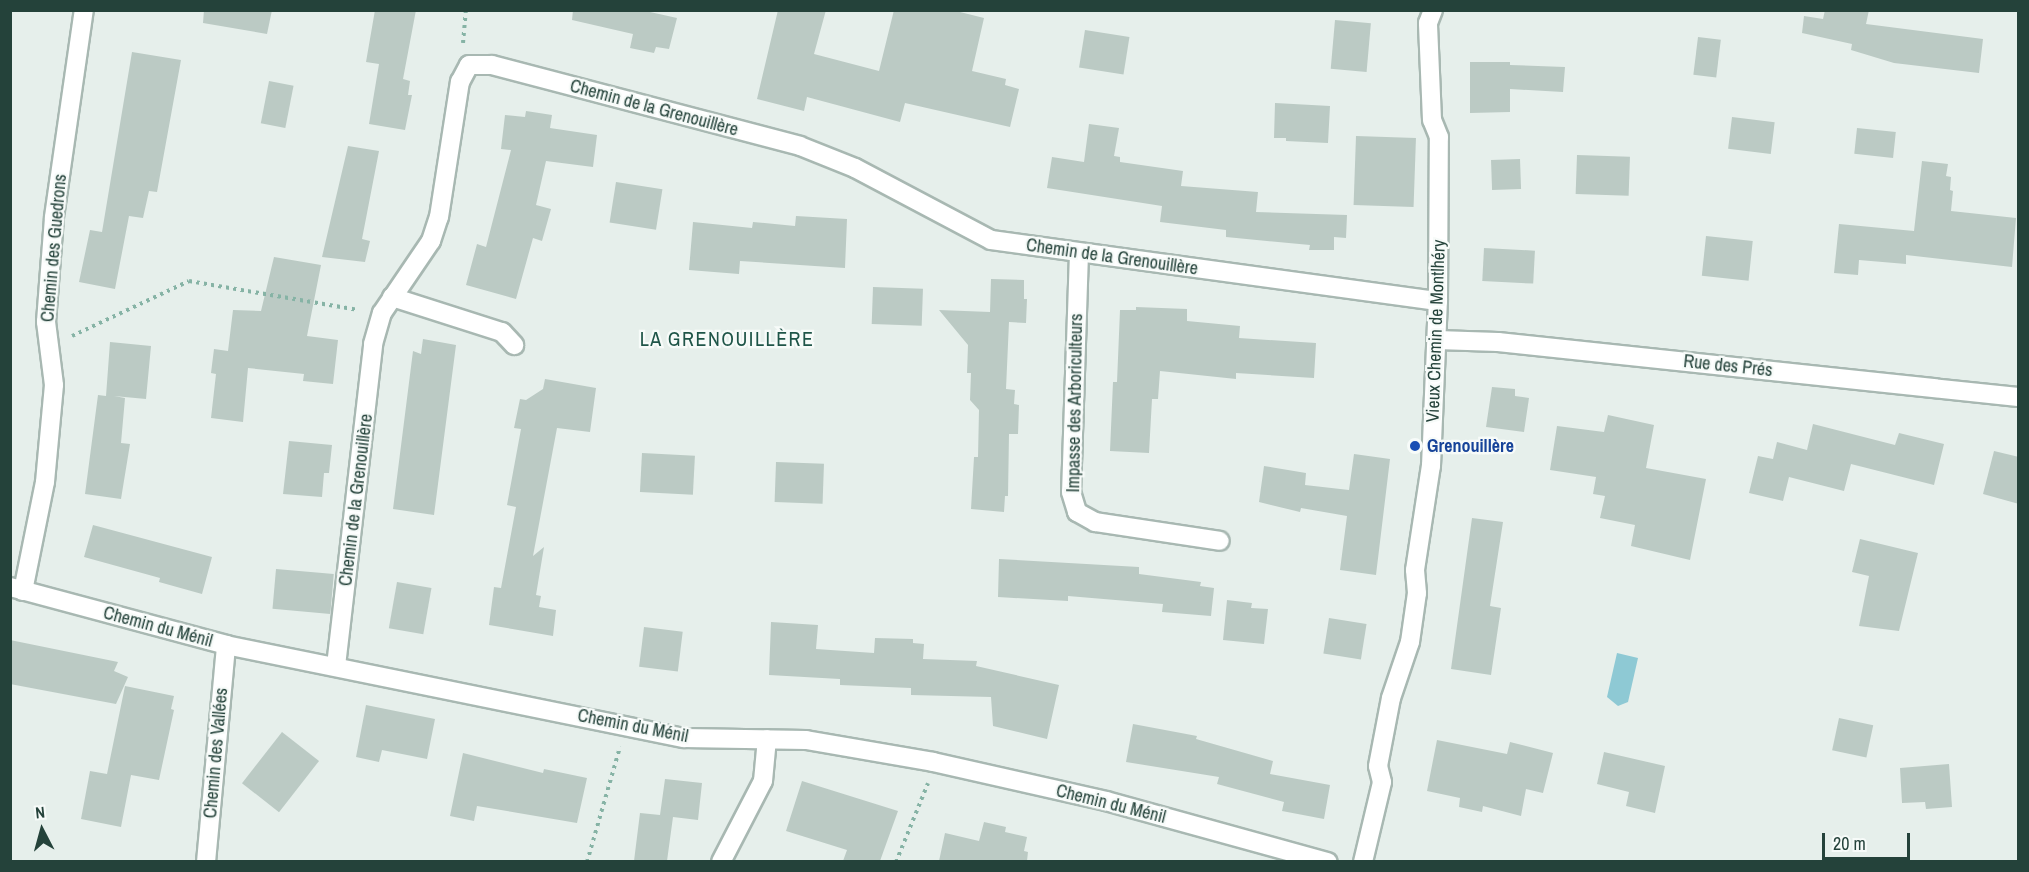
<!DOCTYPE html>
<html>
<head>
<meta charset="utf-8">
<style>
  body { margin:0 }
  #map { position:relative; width:2029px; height:872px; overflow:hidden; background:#e6efeb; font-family:"Archivo Narrow",sans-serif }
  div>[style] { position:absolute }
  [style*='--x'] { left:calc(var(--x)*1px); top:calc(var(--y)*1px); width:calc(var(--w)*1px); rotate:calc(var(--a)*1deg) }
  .water>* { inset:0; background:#8ec9d4 }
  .building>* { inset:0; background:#bbcac4; transform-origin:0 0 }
  .path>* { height:4px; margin-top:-2px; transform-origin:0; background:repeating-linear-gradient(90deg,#86b3a5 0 3px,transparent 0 7.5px) }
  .roads { filter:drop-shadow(2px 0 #a8b8b2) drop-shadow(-2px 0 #a8b8b2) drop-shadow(0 2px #a8b8b2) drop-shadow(0 -2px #a8b8b2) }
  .minor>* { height:18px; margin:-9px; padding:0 9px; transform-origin:9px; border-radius:9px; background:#fff }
  .dots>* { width:16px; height:16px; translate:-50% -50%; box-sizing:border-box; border:3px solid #f7fbf9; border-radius:50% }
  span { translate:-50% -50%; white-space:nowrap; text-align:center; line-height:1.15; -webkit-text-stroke:4.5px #f7fbf9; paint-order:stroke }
  .street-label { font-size:18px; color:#24423a }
  .transit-label { font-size:18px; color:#164399; font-weight:700 }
  .left { translate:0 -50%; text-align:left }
  .neighbourhood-label { font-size:20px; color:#1f5548; letter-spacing:1.5px }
  .frame { position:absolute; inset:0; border:12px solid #24423a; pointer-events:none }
  .north { position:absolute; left:12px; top:800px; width:60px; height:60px; -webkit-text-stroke:4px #f7fbf9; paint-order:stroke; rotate:354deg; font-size:16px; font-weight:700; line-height:24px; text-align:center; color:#24423a }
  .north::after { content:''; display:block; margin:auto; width:21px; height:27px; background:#24423a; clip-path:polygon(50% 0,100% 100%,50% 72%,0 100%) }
  .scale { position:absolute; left:1822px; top:833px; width:88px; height:27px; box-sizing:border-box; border:3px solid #24423a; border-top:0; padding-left:8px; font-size:18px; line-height:21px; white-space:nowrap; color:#24423a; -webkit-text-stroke:4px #f7fbf9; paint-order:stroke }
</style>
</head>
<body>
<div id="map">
  <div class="water">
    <div style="clip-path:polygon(1617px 653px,1638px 658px,1628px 702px,1618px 706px,1607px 697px)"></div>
  </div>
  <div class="building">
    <div style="clip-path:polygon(204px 10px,272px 10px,267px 34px,203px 23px)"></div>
    <div style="clip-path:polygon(375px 10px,416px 10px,403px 79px,410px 81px,408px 95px,412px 95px,405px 130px,369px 124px,379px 64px,366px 62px)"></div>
    <div style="clip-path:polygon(573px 10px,641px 10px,677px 18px,669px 49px,656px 47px,654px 53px,630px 48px,633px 34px,572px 20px)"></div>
    <div style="clip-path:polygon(778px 10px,826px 10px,814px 54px,879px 71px,894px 10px,952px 10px,984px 18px,972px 71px,1006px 79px,1005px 85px,1019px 89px,1010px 127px,905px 103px,900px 122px,807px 97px,804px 111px,757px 99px)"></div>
    <div style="clip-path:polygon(1825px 10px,1869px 10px,1866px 24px,1983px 39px,1979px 73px,1894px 63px,1851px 50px,1852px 44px,1802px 33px,1804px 16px,1823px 19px)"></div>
    <div style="left:1335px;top:20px;width:36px;height:49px;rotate:5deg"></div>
    <div style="left:1085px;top:30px;width:45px;height:38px;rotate:9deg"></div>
    <div style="left:1698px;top:37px;width:23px;height:38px;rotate:7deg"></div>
    <div style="clip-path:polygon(132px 52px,181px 60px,157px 192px,149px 191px,143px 218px,129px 216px,115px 289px,79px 282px,90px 230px,102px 232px)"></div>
    <div style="clip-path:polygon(1470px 62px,1510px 62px,1510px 65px,1565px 67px,1563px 92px,1510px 89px,1510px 112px,1470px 113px)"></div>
    <div style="left:269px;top:81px;width:25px;height:43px;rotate:11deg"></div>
    <div style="clip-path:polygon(1275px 103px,1330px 106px,1328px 143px,1286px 141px,1286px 138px,1274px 138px)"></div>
    <div style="clip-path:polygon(526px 111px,552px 115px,550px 128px,597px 135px,593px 167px,546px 161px,536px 205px,551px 209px,542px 241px,533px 238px,516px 299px,466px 285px,477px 244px,486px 247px,511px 150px,501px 149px,505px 115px,525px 117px)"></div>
    <div style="left:1732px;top:117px;width:43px;height:32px;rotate:7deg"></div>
    <div style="clip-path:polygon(1089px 124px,1119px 128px,1114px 156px,1120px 157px,1120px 162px,1183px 171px,1181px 186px,1258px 192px,1256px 212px,1347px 215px,1346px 238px,1334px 237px,1334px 250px,1309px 250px,1310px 245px,1226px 237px,1226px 230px,1160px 222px,1162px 206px,1047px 188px,1052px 157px,1084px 162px)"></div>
    <div style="left:1857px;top:128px;width:39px;height:26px;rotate:6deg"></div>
    <div style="left:1356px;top:136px;width:60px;height:69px;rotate:2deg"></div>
    <div style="clip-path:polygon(348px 146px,379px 151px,362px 239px,370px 241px,365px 262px,322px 257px)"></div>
    <div style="left:1577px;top:155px;width:53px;height:39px;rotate:2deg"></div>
    <div style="left:1520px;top:159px;width:30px;height:29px;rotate:88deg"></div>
    <div style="clip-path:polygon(1922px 161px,1948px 164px,1946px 176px,1951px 177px,1950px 190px,1953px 191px,1951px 211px,2016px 218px,2012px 267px,1906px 255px,1906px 264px,1859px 260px,1858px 275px,1834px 273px,1839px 224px,1914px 231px)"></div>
    <div style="left:616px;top:182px;width:47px;height:41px;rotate:9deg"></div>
    <div style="clip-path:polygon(796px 216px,847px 219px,845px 268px,740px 261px,739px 274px,689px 270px,693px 222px,752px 228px,753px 222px,795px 226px)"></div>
    <div style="left:1706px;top:236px;width:47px;height:40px;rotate:6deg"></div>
    <div style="left:1484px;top:248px;width:51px;height:33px;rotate:3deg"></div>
    <div style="clip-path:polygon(274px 257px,321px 265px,307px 336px,338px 340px,333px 384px,303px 381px,304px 374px,248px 368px,243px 422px,211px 418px,216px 374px,211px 373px,214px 349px,228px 351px,233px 310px,261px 311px)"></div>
    <div style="clip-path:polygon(991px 279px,1024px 280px,1024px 299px,1027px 299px,1026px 323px,1009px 322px,1006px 389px,1015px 390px,1014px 404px,1019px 405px,1018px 434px,1009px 434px,1008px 496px,1005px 496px,1004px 512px,971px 509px,974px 457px,978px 457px,979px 410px,970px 400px,971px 373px,967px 373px,968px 345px,939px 310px,990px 312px)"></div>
    <div style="left:873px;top:287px;width:50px;height:37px;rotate:2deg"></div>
    <div style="clip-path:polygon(1136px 307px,1187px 309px,1187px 321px,1240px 326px,1239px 338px,1316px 343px,1314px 378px,1236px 373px,1236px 379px,1160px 371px,1158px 399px,1152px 399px,1149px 453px,1110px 451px,1113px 382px,1117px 382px,1120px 310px,1136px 310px)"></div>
    <div style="clip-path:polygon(423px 339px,456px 345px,434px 515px,393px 509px,413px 351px,421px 354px)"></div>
    <div style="clip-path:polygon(110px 342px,151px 346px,146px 399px,114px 396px,125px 398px,121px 443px,130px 444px,121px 499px,85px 494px,98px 395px,106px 396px)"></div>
    <div style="clip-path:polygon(545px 379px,596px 388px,590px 432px,557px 428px,533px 556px,544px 547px,536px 595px,541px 596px,539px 607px,556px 610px,553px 636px,489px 625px,494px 587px,501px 588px,516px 507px,507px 505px,521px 429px,514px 428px,520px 399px,526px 400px,543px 389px)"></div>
    <div style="clip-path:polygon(1492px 387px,1515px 389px,1515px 396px,1529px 398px,1524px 432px,1486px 427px)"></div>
    <div style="clip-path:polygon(1608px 415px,1654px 425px,1646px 468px,1706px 479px,1690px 560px,1631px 546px,1635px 525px,1600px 518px,1605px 496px,1593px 494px,1596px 477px,1550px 470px,1557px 426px,1604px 432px)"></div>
    <div style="clip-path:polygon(1813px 424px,1895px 445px,1899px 433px,1944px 444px,1934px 485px,1851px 464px,1844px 491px,1789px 477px,1783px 501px,1749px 493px,1758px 456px,1773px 459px,1777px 442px,1807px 450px)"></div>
    <div style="clip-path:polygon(289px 441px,332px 445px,329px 473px,324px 473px,322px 497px,283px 494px)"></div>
    <div style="clip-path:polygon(1994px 451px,2019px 457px,2019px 504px,1983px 494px)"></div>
    <div style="left:642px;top:453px;width:53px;height:39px;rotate:3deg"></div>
    <div style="clip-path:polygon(1354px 454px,1390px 459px,1376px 575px,1340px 570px,1347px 516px,1301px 508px,1300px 512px,1259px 502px,1264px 466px,1306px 473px,1305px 485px,1349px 490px)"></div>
    <div style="left:776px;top:462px;width:48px;height:40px;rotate:2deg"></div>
    <div style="clip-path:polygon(1472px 518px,1503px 522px,1490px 606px,1501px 608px,1491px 675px,1451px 669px)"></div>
    <div style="clip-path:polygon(93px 525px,212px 557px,202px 594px,159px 582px,160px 578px,84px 557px)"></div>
    <div style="clip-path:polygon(1860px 539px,1918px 553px,1899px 631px,1859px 626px,1869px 576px,1852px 572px)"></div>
    <div style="clip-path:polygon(999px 559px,1139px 567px,1139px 574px,1201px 582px,1200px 586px,1214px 588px,1211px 616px,1162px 612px,1163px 604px,1068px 596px,1068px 601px,998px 597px)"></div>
    <div style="left:276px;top:569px;width:58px;height:40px;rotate:5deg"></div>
    <div style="left:397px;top:582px;width:35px;height:47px;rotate:10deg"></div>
    <div style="clip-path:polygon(1227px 600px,1252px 603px,1251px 608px,1268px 609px,1264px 644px,1223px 640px)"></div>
    <div style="left:1329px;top:618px;width:38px;height:36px;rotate:9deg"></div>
    <div style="clip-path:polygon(771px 622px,818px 625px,816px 649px,874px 653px,875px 638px,913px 639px,913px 643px,924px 644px,923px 659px,977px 661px,976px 666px,1059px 685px,1047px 739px,993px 726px,991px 697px,911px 695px,911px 688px,840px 685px,840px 679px,769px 675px)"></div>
    <div style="left:644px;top:627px;width:39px;height:40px;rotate:7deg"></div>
    <div style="clip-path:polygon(10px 640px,118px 662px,114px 671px,128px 677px,116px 704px,10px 684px)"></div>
    <div style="clip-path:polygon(125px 686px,174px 696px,171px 709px,174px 710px,159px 780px,131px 775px,121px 827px,81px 819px,90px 771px,107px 774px)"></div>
    <div style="clip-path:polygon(366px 705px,435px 719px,427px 759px,382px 750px,379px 762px,356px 757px)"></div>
    <div style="left:1839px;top:718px;width:35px;height:33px;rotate:12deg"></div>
    <div style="clip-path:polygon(1133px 724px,1197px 736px,1196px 739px,1273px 761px,1270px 774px,1330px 785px,1324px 819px,1282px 811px,1284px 802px,1217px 784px,1219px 777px,1126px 762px)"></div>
    <div style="left:282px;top:732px;width:47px;height:65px;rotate:38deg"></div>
    <div style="clip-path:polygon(1437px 740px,1507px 754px,1510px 742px,1553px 753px,1543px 793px,1526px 789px,1521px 816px,1483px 806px,1482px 812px,1459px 807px,1460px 798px,1427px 791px)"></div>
    <div style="clip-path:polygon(1604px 752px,1665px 766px,1655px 813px,1626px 806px,1629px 792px,1597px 784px)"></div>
    <div style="clip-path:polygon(463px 753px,543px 773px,544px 769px,587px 778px,577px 823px,477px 806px,474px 821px,450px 816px)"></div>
    <div style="clip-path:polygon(1949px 764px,1952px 807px,1926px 809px,1925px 802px,1902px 803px,1900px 768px)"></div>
    <div style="clip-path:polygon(665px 779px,702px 783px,698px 820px,673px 817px,667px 861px,634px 861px,640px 813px,660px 815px)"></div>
    <div style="clip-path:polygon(802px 781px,898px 811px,880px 861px,843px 861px,847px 850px,786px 831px)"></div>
    <div style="clip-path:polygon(984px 822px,1006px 827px,1005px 832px,1027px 837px,1024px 851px,1028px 852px,1027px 861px,939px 861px,945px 833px,979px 841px)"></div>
  </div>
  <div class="path">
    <div style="--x:463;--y:43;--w:33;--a:-85"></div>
    <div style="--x:72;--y:336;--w:129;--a:-25.2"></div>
    <div style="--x:189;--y:281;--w:172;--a:9.7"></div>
    <div style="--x:587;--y:862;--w:120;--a:-74"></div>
    <div style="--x:896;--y:862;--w:85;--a:-67.9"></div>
  </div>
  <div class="roads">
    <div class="minor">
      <div style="--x:1079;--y:253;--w:239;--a:91.9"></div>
      <div style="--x:1071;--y:492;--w:21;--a:73"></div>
      <div style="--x:1077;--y:512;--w:21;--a:29"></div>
      <div style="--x:1095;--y:522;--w:126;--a:8.6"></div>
      <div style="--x:392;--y:297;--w:115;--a:17.7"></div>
      <div style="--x:502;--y:332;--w:18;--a:47"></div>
      <div style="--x:1437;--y:340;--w:61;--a:1.9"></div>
      <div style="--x:1498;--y:342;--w:523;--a:6.04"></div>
      <div style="--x:10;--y:587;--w:224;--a:15"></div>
      <div style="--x:226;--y:645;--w:467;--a:11.5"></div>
      <div style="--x:684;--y:738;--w:122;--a:0.9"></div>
      <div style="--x:806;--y:740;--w:129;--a:9.8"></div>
      <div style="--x:933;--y:762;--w:177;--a:12.7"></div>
      <div style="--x:1106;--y:801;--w:230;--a:15.4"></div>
      <div style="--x:23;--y:591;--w:111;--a:-78.6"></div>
      <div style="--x:45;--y:482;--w:97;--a:-84.7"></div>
      <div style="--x:54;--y:385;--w:64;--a:-97.2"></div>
      <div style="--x:46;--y:322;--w:105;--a:-85.6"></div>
      <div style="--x:54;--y:217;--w:209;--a:-81.8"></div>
      <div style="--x:336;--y:666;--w:324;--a:-83.4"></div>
      <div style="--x:373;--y:344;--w:32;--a:-74"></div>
      <div style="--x:382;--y:313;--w:87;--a:-55.8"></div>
      <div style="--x:431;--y:241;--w:25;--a:-72"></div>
      <div style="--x:439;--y:217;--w:137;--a:-81.2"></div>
      <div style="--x:460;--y:82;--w:19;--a:-62"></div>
      <div style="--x:469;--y:65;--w:23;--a:0"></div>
      <div style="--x:492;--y:65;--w:318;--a:14.7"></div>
      <div style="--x:800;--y:146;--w:59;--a:21.8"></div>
      <div style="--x:855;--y:168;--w:154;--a:27.9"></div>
      <div style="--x:991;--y:240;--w:451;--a:7.8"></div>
      <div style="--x:206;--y:862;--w:218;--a:-84.7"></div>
      <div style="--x:721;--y:862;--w:91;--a:-62.6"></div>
      <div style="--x:763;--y:781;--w:42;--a:-84.6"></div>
      <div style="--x:1363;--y:862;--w:82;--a:-76.6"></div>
      <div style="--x:1382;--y:782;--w:16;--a:-104"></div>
      <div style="--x:1378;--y:766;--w:69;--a:-79.2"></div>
      <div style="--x:1391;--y:698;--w:59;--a:-71.3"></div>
      <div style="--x:1410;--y:642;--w:49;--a:-81.9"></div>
      <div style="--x:1417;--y:593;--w:23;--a:-95"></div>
      <div style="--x:1415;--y:570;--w:105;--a:-81.3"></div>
      <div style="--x:1431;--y:466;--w:165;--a:-87.6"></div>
      <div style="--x:1438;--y:301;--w:164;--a:-89.7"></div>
      <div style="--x:1439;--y:137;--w:18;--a:-112"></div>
      <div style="--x:1432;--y:120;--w:97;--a:-92.4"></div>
      <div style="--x:1428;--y:23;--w:14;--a:-69"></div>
    </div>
  </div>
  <div class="dots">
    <div style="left:1415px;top:446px;background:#1a4fb4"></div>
  </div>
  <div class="street-label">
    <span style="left:654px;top:108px;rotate:15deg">Chemin de la Grenouillère</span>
    <span style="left:54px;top:248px;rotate:-85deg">Chemin des Guedrons</span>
    <span style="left:1112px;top:257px;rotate:8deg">Chemin de la Grenouillère</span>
    <span style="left:1436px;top:331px;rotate:-88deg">Vieux Chemin de Montlhéry</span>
    <span style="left:1728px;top:366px;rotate:6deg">Rue des Prés</span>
    <span style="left:1075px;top:403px;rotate:-89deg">Impasse des Arboriculteurs</span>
    <span style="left:356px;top:500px;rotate:-83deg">Chemin de la Grenouillère</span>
    <span style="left:158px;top:627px;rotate:15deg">Chemin du Ménil</span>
    <span style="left:633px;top:726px;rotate:11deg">Chemin du Ménil</span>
    <span style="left:216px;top:753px;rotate:-85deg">Chemin des Vallées</span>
    <span style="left:1111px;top:804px;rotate:14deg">Chemin du Ménil</span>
  </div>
  <div class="transit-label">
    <span class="left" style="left:1427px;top:446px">Grenouillère</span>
  </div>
  <div class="neighbourhood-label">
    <span style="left:727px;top:338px">LA GRENOUILLÈRE</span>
  </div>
  <div class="frame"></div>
  <div class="north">N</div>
  <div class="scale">20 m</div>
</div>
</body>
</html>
